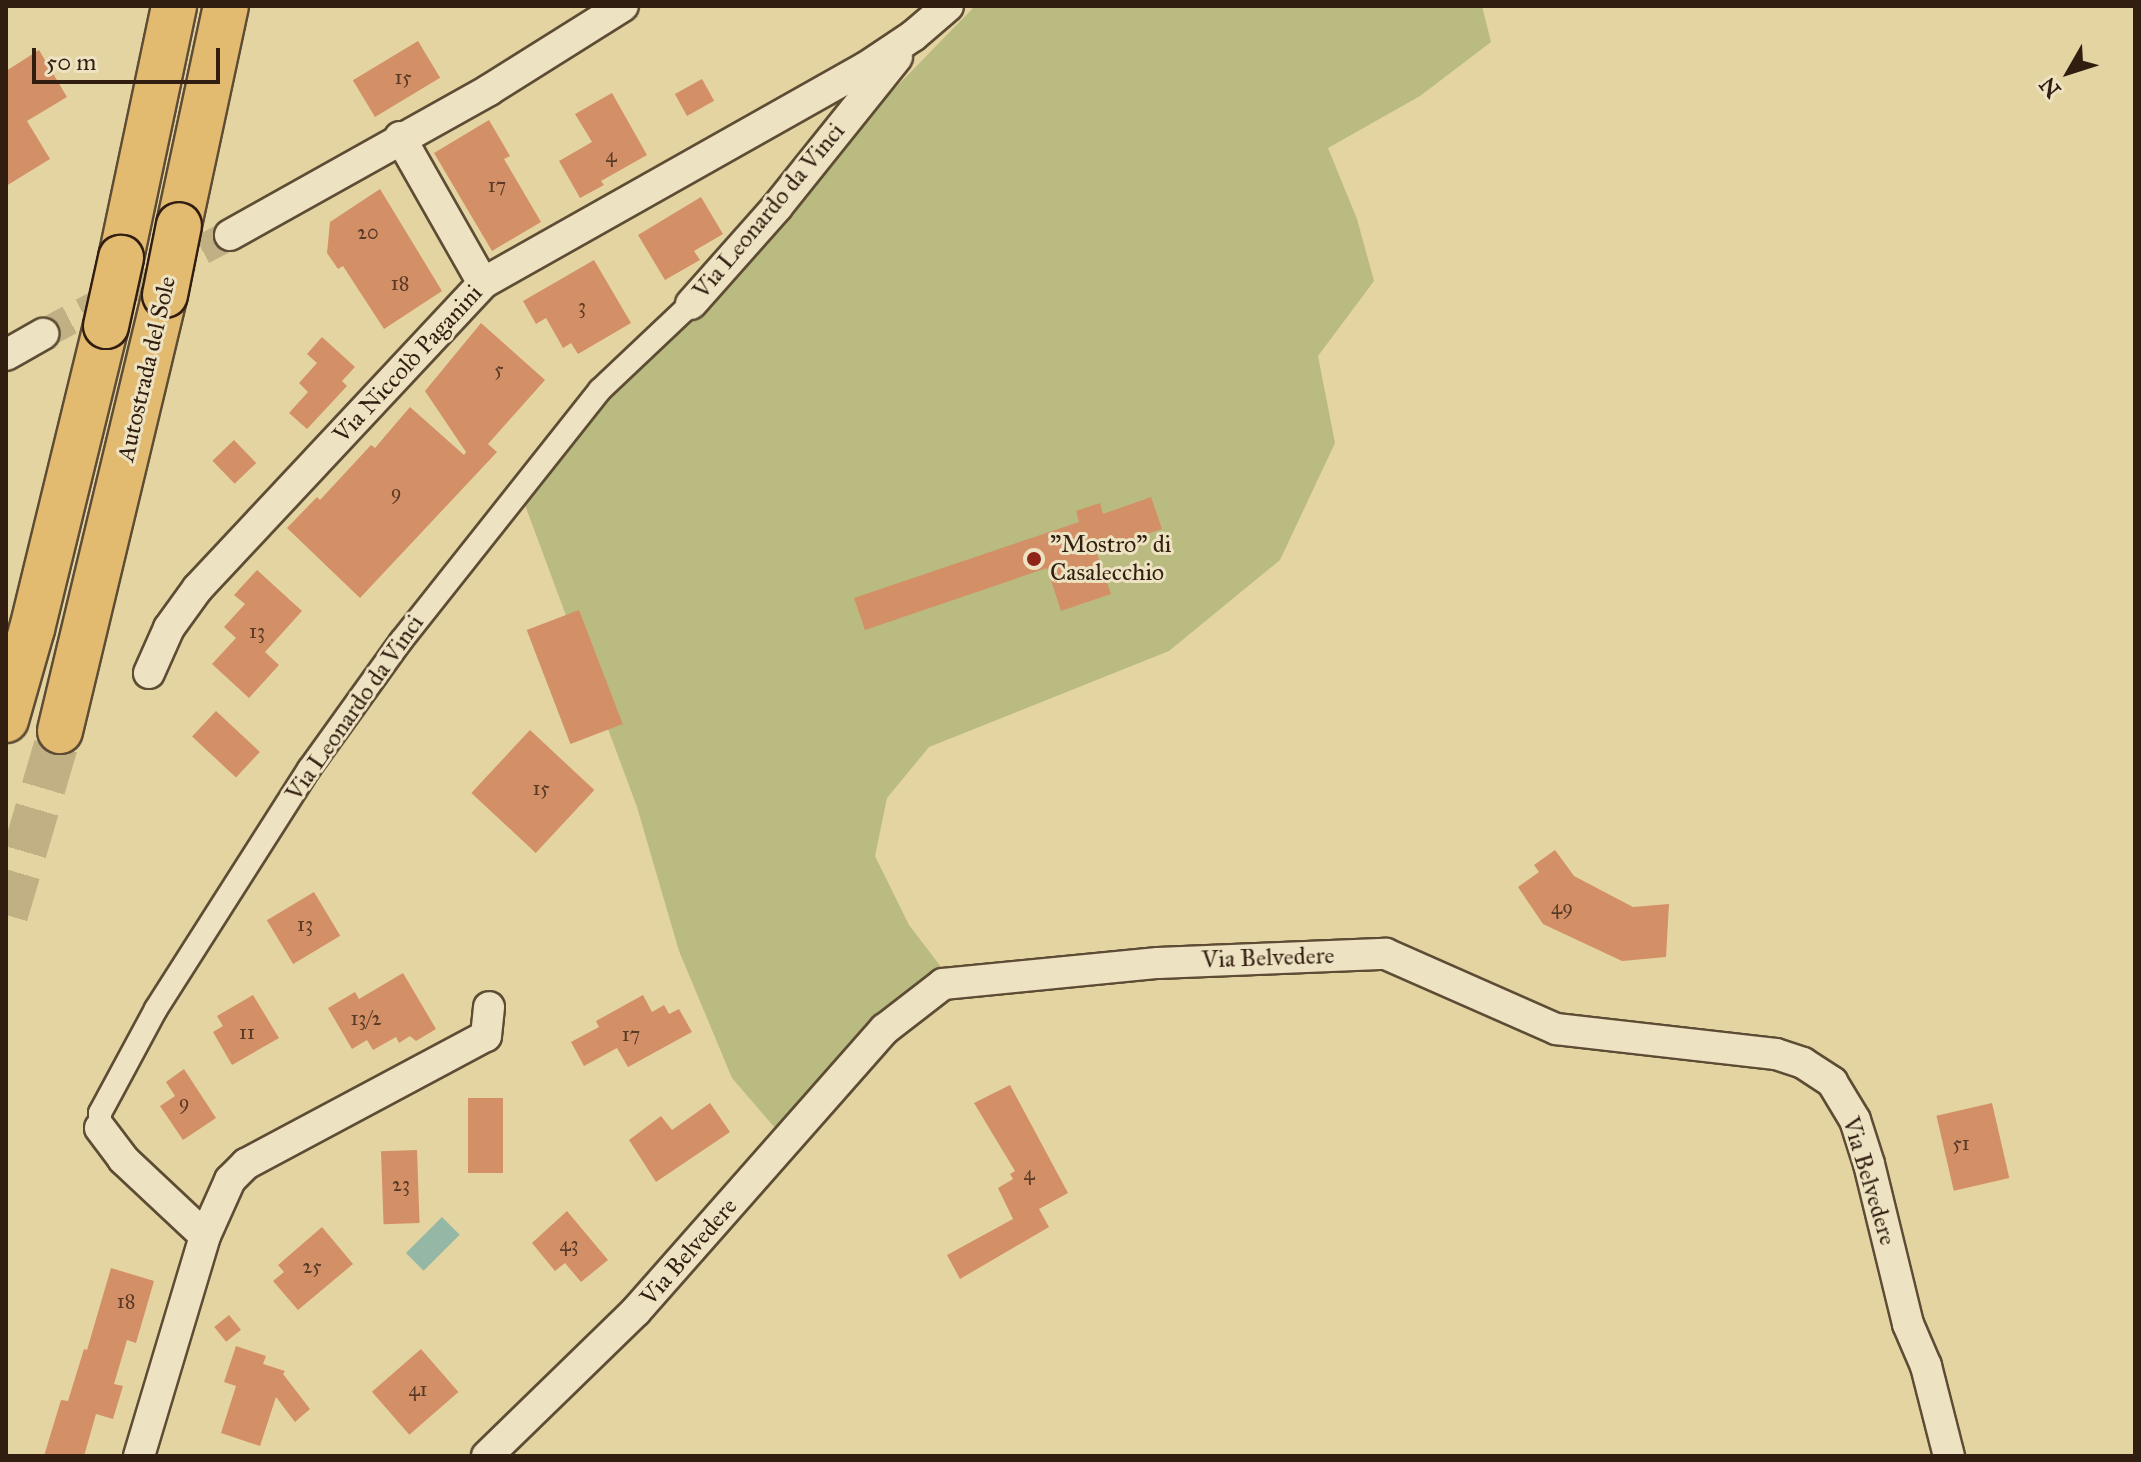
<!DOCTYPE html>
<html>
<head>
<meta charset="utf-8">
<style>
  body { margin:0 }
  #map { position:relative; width:2141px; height:1462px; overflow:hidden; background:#e3d4a1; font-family:"IM FELL Great Primer",serif }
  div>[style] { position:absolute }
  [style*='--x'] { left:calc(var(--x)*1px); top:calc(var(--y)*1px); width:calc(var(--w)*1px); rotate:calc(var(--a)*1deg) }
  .green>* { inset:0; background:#babb80 }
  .water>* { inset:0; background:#95b8a6; transform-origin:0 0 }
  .building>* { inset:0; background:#d39067; transform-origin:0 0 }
  .minor-tunnel>* { height:30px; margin-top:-15px; transform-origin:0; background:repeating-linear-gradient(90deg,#c0b084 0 30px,transparent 0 45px) }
  .motorway-tunnel>* { height:44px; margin-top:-22px; transform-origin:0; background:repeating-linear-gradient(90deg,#c0b084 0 44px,transparent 0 66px) }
  .roads { filter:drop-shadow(2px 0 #5e4c35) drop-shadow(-2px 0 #5e4c35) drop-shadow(0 2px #5e4c35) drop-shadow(0 -2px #5e4c35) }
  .pedestrian>* { height:22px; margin:-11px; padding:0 11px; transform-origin:11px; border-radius:11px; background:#ede3c2 }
  .minor>* { height:30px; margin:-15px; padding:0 15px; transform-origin:15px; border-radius:15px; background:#ede3c2 }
  .motorway>* { height:44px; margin:-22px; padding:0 22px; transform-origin:22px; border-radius:22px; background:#e2ba70 }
  .bridges { filter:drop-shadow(2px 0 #321e11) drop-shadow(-2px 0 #321e11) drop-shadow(0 2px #321e11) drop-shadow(0 -2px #321e11) }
  .motorway-bridge>* { height:44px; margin:-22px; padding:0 22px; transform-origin:22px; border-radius:22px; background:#e2ba70 }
  .dots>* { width:22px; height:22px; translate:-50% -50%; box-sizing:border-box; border:4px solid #ede3c2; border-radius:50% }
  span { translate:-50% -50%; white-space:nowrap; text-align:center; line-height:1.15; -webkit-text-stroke:6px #ede3c2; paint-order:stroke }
  .number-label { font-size:20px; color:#5a3a26 }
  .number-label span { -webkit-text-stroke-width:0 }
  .street-label { font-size:24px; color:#321e11 }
  .poi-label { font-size:24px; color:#321e11 }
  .left { translate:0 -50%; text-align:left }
  .frame { position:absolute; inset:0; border:8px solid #321e11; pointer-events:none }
  .north { position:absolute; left:2029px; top:32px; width:80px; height:80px; -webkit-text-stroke:6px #ede3c2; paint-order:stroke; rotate:231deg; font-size:22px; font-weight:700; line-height:32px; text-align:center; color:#321e11 }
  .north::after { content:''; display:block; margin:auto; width:28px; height:36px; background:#321e11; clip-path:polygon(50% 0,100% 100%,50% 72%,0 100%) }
  .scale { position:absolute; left:32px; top:48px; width:188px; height:36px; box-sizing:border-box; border:4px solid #321e11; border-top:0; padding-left:10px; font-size:24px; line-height:28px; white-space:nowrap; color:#321e11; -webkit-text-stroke:6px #ede3c2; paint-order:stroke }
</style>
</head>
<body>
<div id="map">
  <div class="green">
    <div style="clip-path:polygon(975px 6px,1482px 6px,1491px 42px,1420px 96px,1328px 148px,1357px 219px,1374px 281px,1318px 356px,1335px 443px,1280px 560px,1169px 651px,929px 747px,887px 798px,875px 856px,909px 925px,951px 980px,788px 1143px,732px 1078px,679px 951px,637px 807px,525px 505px,646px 344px)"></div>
  </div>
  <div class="water">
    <div style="left:442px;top:1217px;width:25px;height:51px;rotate:45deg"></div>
  </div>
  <div class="building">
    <div style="left:418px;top:41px;width:43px;height:76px;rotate:59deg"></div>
    <div style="clip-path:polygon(39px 50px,67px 97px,27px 121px,50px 159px,6px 186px,6px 71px)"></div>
    <div style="left:702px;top:79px;width:25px;height:31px;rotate:61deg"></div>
    <div style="clip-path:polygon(612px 93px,647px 155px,601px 181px,604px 185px,580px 198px,559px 161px,592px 142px,575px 114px)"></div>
    <div style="clip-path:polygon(489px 120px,510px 156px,504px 159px,541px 222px,492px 251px,434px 153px)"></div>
    <div style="clip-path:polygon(380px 189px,442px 291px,384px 329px,343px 266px,338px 269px,327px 253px,330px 222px)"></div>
    <div style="clip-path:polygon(701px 197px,723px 234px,694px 251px,700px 260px,665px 280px,638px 235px)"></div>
    <div style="clip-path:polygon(594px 260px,631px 323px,578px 354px,571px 343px,563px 348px,546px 318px,536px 324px,523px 301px)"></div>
    <div style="clip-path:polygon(481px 323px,545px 380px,488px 444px,497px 452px,360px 598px,287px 528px,317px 497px,320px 500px,371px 445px,375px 448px,410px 407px,464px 455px,466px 452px,425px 391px)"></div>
    <div style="clip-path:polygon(322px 337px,355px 367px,342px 381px,347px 386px,307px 429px,289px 413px,308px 392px,299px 383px,317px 363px,307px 354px)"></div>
    <div style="left:234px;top:440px;width:32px;height:30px;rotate:46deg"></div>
    <div style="clip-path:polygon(1151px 497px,1162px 529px,1096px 551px,1111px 594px,1061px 611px,1047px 568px,865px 630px,854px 598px,1079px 522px,1076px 511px,1100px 503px,1103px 514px)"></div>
    <div style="clip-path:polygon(257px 570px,302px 611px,265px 652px,279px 665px,249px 698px,212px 664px,236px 638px,224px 627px,245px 604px,234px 595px)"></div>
    <div style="left:579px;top:610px;width:122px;height:56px;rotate:69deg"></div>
    <div style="left:216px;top:711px;width:60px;height:35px;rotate:43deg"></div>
    <div style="left:530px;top:730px;width:88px;height:86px;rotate:43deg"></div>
    <div style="clip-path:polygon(1555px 850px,1574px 876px,1633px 907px,1669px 904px,1666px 957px,1622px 961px,1543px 924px,1518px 887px,1539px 872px,1534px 865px)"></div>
    <div style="left:314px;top:892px;width:51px;height:55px;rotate:59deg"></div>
    <div style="clip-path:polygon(403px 973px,436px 1029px,416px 1041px,410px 1036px,399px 1043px,396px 1037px,373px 1050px,367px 1040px,352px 1049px,328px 1008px,355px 992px,359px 999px)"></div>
    <div style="clip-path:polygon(253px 995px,279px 1038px,232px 1065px,213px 1032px,223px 1026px,217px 1016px)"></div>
    <div style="clip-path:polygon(643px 995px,652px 1012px,664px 1005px,669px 1014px,679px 1009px,692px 1032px,628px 1067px,617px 1048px,584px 1066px,571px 1042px,599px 1027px,596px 1021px)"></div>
    <div style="clip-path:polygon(184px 1069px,216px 1118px,183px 1140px,160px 1106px,175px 1096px,166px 1082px)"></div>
    <div style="clip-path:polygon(1010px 1085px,1068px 1193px,1039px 1209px,1049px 1227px,960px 1279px,947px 1255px,1013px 1219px,998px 1188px,1013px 1179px,1010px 1174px,1015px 1171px,974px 1103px)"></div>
    <div style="left:468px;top:1098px;width:35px;height:75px"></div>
    <div style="clip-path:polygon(710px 1103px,730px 1132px,656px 1182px,629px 1140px,661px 1116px,672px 1130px)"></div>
    <div style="left:1992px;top:1103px;width:77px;height:57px;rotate:77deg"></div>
    <div style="left:417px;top:1150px;width:73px;height:36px;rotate:88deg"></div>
    <div style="clip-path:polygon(567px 1211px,608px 1260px,581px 1282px,565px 1263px,555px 1271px,532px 1243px)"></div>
    <div style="clip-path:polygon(322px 1227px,353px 1264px,298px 1310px,273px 1281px,284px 1272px,278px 1265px)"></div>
    <div style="clip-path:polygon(111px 1268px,154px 1281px,136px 1343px,127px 1340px,114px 1384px,123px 1386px,113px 1419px,96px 1414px,84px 1456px,44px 1456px,61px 1400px,68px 1401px,84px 1349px,87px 1350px)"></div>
    <div style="left:229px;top:1315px;width:19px;height:19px;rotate:51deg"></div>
    <div style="clip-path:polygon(236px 1346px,266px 1356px,263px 1364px,285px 1371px,283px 1374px,310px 1409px,295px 1422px,276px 1397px,260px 1446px,221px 1433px,236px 1386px,224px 1382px)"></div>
    <div style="left:421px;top:1349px;width:57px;height:65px;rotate:49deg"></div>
  </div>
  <div class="minor-tunnel">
    <div style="--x:43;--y:334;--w:212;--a:-27.9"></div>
  </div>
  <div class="motorway-tunnel">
    <div style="--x:6;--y:915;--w:192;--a:-73.6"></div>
  </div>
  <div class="roads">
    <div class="pedestrian">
      <div style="--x:100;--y:1128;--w:15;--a:-90"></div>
      <div style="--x:100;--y:1113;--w:118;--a:-61.7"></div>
      <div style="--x:156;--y:1009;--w:285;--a:-57.5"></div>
      <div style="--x:309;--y:769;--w:158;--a:-54.3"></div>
      <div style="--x:401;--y:641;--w:320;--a:-51.6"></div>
      <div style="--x:600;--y:390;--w:125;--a:-43.4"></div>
    </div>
    <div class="minor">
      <div style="--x:400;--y:137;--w:168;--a:60.4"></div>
      <div style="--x:230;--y:235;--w:297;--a:-29.2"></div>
      <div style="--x:489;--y:90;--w:158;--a:-32.1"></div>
      <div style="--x:691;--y:304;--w:130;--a:-48.4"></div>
      <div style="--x:777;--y:207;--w:192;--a:-51.3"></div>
      <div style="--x:6;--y:355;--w:43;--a:-29.6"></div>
      <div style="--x:149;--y:673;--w:49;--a:-66"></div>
      <div style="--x:169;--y:628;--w:49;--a:-54.1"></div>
      <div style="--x:198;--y:588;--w:417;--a:-46.9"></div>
      <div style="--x:483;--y:283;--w:438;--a:-29.4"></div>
      <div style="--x:865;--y:68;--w:58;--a:-33.7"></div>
      <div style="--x:913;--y:36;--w:46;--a:-40.6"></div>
      <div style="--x:100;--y:1128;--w:39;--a:53"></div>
      <div style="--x:123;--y:1159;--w:112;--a:43.2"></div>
      <div style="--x:139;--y:1456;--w:230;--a:-73.3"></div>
      <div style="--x:205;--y:1236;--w:61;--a:-65.9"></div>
      <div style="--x:230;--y:1180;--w:23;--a:-45"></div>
      <div style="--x:246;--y:1164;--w:272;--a:-28.1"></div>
      <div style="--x:486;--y:1036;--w:29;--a:-84"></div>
      <div style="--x:487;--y:1456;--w:208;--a:-44.2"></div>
      <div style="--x:636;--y:1311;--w:376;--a:-48.6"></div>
      <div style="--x:885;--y:1029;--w:73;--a:-37.8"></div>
      <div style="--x:943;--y:984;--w:216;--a:-5.6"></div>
      <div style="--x:1158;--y:963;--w:228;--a:-2.3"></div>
      <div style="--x:1386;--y:954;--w:186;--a:23.8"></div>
      <div style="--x:1556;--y:1029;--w:221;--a:6.5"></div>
      <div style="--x:1776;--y:1054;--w:28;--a:18"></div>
      <div style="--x:1803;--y:1063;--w:35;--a:33"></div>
      <div style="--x:1832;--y:1082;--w:44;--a:58.8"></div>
      <div style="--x:1855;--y:1120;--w:46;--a:72.3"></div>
      <div style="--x:1869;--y:1164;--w:165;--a:76.3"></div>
      <div style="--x:1908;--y:1324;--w:46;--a:66.8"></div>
      <div style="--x:1926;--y:1366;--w:93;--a:75.7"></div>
    </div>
    <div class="motorway">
      <div style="--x:179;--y:225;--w:224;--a:-77.9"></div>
      <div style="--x:121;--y:258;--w:258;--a:-78.1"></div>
      <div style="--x:6;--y:720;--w:95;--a:-74.1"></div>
      <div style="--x:32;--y:629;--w:312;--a:-76.3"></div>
      <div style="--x:60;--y:731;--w:448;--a:-76.5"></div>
    </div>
  </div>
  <div class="bridges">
    <div class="motorway-bridge">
      <div style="--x:165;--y:295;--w:71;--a:-78.7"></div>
      <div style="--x:106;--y:326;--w:70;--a:-77.6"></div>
    </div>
  </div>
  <div class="dots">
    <div style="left:1034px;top:559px;background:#8f2418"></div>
  </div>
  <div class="number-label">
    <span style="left:403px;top:77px">15</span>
    <span style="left:611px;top:155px">4</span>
    <span style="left:497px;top:185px">17</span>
    <span style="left:368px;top:232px">20</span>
    <span style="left:400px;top:283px">18</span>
    <span style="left:582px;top:306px">3</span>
    <span style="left:499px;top:369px">5</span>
    <span style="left:396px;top:492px">9</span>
    <span style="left:257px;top:631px">13</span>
    <span style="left:541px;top:788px">15</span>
    <span style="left:1562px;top:907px">49</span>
    <span style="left:305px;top:924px">13</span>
    <span style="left:366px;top:1018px">13/2</span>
    <span style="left:247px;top:1032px">11</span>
    <span style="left:631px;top:1034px">17</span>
    <span style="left:184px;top:1102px">9</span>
    <span style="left:1961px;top:1143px">51</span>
    <span style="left:1029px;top:1173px">4</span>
    <span style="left:401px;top:1184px">23</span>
    <span style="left:569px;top:1244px">43</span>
    <span style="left:312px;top:1266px">25</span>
    <span style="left:126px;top:1301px">18</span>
    <span style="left:418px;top:1389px">41</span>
  </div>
  <div class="street-label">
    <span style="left:769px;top:211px;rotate:-50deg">Via Leonardo da Vinci</span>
    <span style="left:408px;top:364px;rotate:-47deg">Via Niccolò Paganini</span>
    <span style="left:147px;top:369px;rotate:-77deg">Autostrada del Sole</span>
    <span style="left:355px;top:708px;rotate:-55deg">Via Leonardo da Vinci</span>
    <span style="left:1268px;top:958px;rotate:-2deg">Via Belvedere</span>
    <span style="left:1869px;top:1181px;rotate:73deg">Via Belvedere</span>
    <span style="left:689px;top:1252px;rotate:-49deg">Via Belvedere</span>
  </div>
  <div class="poi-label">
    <span class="left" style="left:1050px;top:559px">"Mostro" di<br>Casalecchio</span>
  </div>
  <div class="frame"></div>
  <div class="north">N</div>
  <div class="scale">50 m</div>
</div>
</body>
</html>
